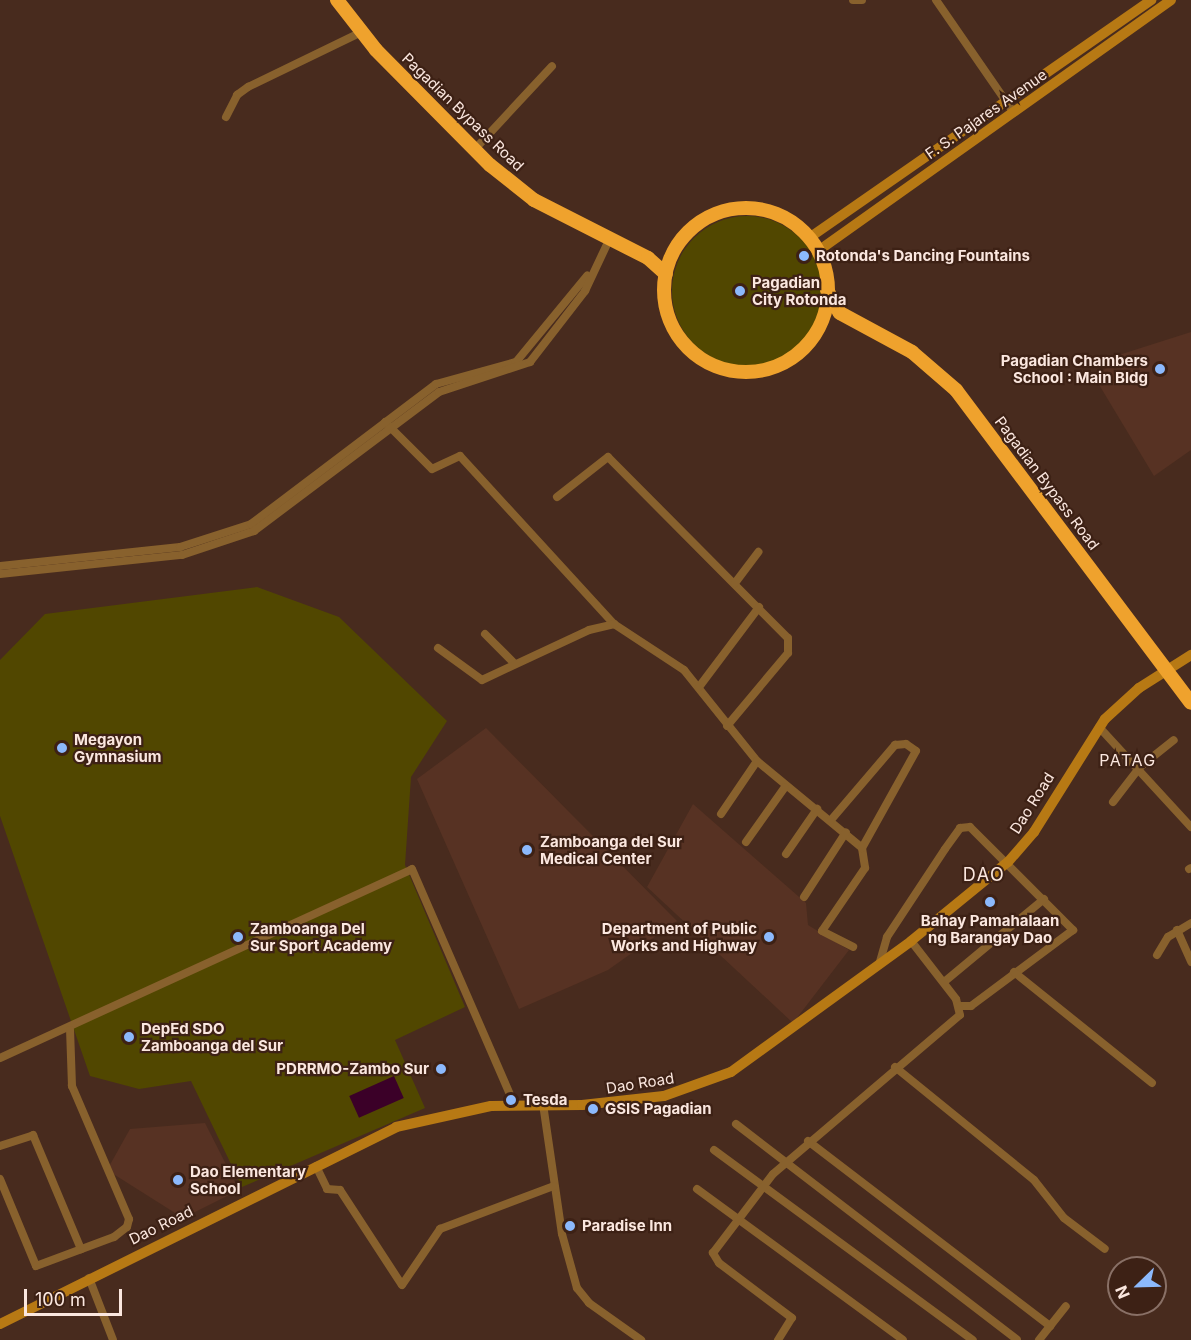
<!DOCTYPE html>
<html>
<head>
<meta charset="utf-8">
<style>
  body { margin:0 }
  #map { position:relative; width:1191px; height:1340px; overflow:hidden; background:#482b1e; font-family:Inter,sans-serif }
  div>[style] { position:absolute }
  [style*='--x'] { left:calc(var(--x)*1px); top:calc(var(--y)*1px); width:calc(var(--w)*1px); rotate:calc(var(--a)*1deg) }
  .built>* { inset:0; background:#573223 }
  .green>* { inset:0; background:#514700 }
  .round { border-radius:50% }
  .water>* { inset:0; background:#3b0028; transform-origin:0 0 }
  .street>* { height:8px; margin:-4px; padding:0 4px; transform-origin:4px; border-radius:4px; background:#88612d }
  .secondary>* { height:10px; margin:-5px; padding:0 5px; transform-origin:5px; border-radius:5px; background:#b77914 }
  .highway>* { height:14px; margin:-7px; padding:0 7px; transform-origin:7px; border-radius:7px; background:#efa22d }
  .highway>.ring { margin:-7px; padding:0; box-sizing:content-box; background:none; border:14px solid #efa22d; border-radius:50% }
  .dots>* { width:16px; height:16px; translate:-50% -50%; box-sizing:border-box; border:3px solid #3d2115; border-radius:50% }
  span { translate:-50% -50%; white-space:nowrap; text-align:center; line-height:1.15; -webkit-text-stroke:4.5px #3d2115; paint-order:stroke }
  .street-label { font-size:15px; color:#fbe7df }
  .poi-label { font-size:15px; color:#fbe7df; font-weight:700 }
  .left { translate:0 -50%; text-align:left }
  .right { translate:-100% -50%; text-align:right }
  .neighbourhood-label { font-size:16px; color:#fbe7df; letter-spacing:1.5px }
  .quarter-label { font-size:18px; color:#fbe7df; letter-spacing:1.5px }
  .north { position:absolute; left:1107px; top:1256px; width:60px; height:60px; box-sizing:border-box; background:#3d2115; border:2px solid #897066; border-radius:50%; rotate:247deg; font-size:16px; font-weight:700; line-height:24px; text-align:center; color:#fbe7df }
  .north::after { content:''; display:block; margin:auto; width:21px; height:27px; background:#8cb9fc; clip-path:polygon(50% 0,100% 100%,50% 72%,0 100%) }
  .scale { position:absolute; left:24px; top:1289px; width:98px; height:27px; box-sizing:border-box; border:3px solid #fbe7df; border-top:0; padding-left:8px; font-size:18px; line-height:21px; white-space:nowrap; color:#fbe7df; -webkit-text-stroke:4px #3d2115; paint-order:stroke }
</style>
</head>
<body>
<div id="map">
  <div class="built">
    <div style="clip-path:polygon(1191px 332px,1191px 450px,1154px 476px,1095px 378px,1122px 354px)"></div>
    <div style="clip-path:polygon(486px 728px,677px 921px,608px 970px,519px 1009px,417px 779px)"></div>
    <div style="clip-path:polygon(693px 804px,806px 903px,808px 925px,849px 950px,793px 1023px,647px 887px)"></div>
    <div style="clip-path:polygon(205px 1123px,239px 1190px,183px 1218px,107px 1170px,130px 1129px)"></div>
  </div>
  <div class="green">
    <div class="round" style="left:672px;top:216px;width:150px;height:150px"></div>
    <div style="clip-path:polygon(257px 587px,339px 617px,447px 721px,411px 777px,405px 865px,465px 1007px,395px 1040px,425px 1108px,242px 1187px,191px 1081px,139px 1089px,90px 1076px,0 816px,0 660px,45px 614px)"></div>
  </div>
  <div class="water">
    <div style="left:394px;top:1076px;width:24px;height:49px;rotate:66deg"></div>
  </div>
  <div class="street">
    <div style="--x:853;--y:0;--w:9;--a:0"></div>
    <div style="--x:936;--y:0;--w:137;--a:55.4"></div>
    <div style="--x:226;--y:117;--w:25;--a:-63"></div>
    <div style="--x:237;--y:95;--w:14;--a:-36"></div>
    <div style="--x:248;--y:87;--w:127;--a:-25.8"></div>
    <div style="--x:475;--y:149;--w:113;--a:-47.1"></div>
    <div style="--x:385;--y:422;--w:66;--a:45"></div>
    <div style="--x:432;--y:469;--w:31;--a:-25"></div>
    <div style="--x:460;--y:456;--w:228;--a:47.5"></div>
    <div style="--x:614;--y:624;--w:84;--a:33.3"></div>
    <div style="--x:684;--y:670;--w:117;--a:51.3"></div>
    <div style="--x:757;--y:761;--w:136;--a:39.6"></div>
    <div style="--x:862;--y:848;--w:20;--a:81"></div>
    <div style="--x:865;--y:868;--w:76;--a:124.3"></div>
    <div style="--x:822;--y:931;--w:35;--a:27"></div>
    <div style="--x:557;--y:497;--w:65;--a:-38.1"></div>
    <div style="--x:608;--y:457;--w:255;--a:45.2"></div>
    <div style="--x:788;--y:638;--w:15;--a:90"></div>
    <div style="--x:788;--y:653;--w:95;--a:129.9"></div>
    <div style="--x:0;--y:566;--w:181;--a:-6"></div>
    <div style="--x:180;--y:547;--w:75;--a:-17.9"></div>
    <div style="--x:251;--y:524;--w:232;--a:-37.1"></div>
    <div style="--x:436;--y:384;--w:83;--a:-15.4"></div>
    <div style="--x:516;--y:362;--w:112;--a:-50.5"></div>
    <div style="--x:0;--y:574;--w:183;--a:-6"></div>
    <div style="--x:182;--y:555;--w:76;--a:-18.4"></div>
    <div style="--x:254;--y:531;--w:231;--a:-36.9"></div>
    <div style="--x:439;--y:392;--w:96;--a:-18.2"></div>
    <div style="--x:530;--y:362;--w:90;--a:-52.2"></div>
    <div style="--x:585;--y:291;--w:56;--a:-64.8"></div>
    <div style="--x:735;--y:583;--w:39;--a:-53"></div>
    <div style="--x:485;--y:634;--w:41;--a:45"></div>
    <div style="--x:438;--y:648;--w:54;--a:36"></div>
    <div style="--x:482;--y:680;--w:118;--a:-25"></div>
    <div style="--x:589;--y:630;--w:26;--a:-13"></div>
    <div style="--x:699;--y:687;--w:100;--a:-53.1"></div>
    <div style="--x:1099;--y:727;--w:136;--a:47.4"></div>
    <div style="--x:1113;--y:802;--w:44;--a:-52.4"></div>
    <div style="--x:1140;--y:767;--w:43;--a:-38.5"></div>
    <div style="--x:721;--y:814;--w:64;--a:-55.8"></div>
    <div style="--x:831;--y:820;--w:99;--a:-49.5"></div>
    <div style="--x:895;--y:745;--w:11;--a:-5"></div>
    <div style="--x:906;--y:744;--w:12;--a:35"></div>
    <div style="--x:916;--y:751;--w:111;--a:119.1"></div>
    <div style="--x:746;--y:842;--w:67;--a:-54.7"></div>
    <div style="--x:786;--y:854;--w:55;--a:-55.4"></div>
    <div style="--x:1189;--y:869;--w:2;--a:-27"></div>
    <div style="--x:804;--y:897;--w:77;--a:-57.1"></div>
    <div style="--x:1177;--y:930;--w:35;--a:66"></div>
    <div style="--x:1157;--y:955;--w:21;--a:-59"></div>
    <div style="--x:1168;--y:937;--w:27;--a:-31"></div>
    <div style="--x:879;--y:965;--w:29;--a:-74"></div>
    <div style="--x:887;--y:937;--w:105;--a:-56.6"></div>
    <div style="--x:945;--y:849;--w:26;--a:-54"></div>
    <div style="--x:960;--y:828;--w:10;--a:-6"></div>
    <div style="--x:970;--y:827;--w:146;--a:45"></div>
    <div style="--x:1073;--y:930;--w:127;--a:143.3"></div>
    <div style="--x:971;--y:1006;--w:11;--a:180"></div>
    <div style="--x:1014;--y:972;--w:177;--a:38.8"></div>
    <div style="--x:944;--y:982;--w:130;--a:-39.7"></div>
    <div style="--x:0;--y:1058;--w:453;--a:-24.6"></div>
    <div style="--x:412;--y:869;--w:256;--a:66.5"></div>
    <div style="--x:895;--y:1067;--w:179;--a:39.1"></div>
    <div style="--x:1034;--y:1180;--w:48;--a:51.7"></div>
    <div style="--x:1064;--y:1218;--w:51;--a:37.1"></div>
    <div style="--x:543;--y:1104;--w:131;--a:81.7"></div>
    <div style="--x:562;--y:1234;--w:56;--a:74.5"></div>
    <div style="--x:577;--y:1288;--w:19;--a:51"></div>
    <div style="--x:589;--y:1303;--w:64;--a:35.4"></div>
    <div style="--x:736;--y:1124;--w:354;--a:37.5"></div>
    <div style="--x:808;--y:1141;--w:305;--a:37.4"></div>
    <div style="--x:0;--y:1146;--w:35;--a:-18"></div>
    <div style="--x:33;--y:1135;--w:124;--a:67.2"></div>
    <div style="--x:714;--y:1150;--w:321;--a:36.3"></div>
    <div style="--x:316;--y:1166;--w:25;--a:64"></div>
    <div style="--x:327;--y:1189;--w:13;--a:4"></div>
    <div style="--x:340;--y:1190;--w:113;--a:56.9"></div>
    <div style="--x:402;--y:1285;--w:68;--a:-55.8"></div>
    <div style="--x:440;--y:1229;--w:122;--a:-20.7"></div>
    <div style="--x:0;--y:1179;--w:94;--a:67.5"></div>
    <div style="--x:36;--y:1266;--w:83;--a:-20.4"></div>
    <div style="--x:114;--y:1237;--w:16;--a:-38"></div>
    <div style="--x:127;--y:1227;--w:8;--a:-76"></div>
    <div style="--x:129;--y:1219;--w:145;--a:-113.2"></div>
    <div style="--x:72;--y:1086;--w:56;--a:-92"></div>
    <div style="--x:697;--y:1189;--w:255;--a:36.2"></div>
    <div style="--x:89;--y:1278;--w:66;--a:68.8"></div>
    <div style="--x:778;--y:1340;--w:26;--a:-58"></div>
    <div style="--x:792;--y:1318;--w:91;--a:-143"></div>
    <div style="--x:719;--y:1263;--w:12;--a:-121"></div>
    <div style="--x:713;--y:1253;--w:99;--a:-52.8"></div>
    <div style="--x:773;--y:1174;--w:245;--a:-40.4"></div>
    <div style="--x:960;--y:1015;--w:16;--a:-104"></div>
    <div style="--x:956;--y:999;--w:73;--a:-127.8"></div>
    <div style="--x:1039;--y:1340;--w:43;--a:-51.5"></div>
  </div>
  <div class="secondary">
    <div style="--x:809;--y:238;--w:417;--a:-34.8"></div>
    <div style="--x:818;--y:251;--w:433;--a:-35.4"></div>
    <div style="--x:0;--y:1324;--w:442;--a:-26.4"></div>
    <div style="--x:396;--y:1127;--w:97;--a:-12.5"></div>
    <div style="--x:491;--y:1106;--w:91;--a:-0.6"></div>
    <div style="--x:582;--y:1105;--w:82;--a:-6.3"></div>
    <div style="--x:664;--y:1096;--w:71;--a:-19.7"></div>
    <div style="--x:731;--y:1072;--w:223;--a:-36"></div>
    <div style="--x:911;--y:941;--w:125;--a:-39.2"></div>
    <div style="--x:1008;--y:862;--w:40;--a:-49"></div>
    <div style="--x:1034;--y:832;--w:133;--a:-57.9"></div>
    <div style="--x:1105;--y:719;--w:46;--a:-42.4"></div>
    <div style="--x:1139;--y:688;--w:62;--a:-32.4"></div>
  </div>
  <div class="highway">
    <div style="--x:337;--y:0;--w:63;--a:52"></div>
    <div style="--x:376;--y:50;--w:162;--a:45.3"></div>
    <div style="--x:490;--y:165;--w:56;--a:38.5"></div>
    <div style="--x:534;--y:200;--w:128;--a:27"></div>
    <div style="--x:648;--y:258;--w:24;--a:42"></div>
    <div class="ring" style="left:664px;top:208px;width:150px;height:150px"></div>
    <div style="--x:827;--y:290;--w:26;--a:61"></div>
    <div style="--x:840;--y:313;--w:82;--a:28.4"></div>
    <div style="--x:912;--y:352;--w:58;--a:40.8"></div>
    <div style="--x:956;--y:390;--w:391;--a:53.1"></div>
  </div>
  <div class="dots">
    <div style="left:804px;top:256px;background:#8cb9fc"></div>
    <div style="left:740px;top:291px;background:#8cb9fc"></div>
    <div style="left:1160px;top:369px;background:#8cb9fc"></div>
    <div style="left:62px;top:748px;background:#8cb9fc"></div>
    <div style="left:527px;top:850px;background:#8cb9fc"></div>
    <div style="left:990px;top:902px;background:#8cb9fc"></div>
    <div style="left:238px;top:937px;background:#8cb9fc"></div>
    <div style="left:769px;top:937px;background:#8cb9fc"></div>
    <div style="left:129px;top:1037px;background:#8cb9fc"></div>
    <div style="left:441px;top:1069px;background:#8cb9fc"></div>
    <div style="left:511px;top:1100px;background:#8cb9fc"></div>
    <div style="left:593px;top:1109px;background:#8cb9fc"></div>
    <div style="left:178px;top:1180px;background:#8cb9fc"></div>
    <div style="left:570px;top:1226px;background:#8cb9fc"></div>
  </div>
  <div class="street-label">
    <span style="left:463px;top:112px;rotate:44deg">Pagadian Bypass Road</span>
    <span style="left:986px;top:114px;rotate:-35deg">F. S. Pajares Avenue</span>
    <span style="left:1047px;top:483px;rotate:53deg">Pagadian Bypass Road</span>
    <span style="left:1032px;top:803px;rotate:-58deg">Dao Road</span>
    <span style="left:640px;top:1083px;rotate:-9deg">Dao Road</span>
    <span style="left:161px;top:1225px;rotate:-26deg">Dao Road</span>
  </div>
  <div class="poi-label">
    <span class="left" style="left:816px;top:256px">Rotonda's Dancing Fountains</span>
    <span class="left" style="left:752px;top:291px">Pagadian<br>City Rotonda</span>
    <span class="right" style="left:1148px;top:369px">Pagadian Chambers<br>School : Main Bldg</span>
    <span class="left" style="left:74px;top:748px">Megayon<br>Gymnasium</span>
    <span class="left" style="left:540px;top:850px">Zamboanga del Sur<br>Medical Center</span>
    <span style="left:990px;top:929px">Bahay Pamahalaan<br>ng Barangay Dao</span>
    <span class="left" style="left:250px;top:937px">Zamboanga Del<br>Sur Sport Academy</span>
    <span class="right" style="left:757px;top:937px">Department of Public<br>Works and Highway</span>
    <span class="left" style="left:141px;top:1037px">DepEd SDO<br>Zamboanga del Sur</span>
    <span class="right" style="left:429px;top:1069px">PDRRMO-Zambo Sur</span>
    <span class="left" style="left:523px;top:1100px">Tesda</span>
    <span class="left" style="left:605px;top:1109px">GSIS Pagadian</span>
    <span class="left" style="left:190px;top:1180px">Dao Elementary<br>School</span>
    <span class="left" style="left:582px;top:1226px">Paradise Inn</span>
  </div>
  <div class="neighbourhood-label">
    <span style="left:1128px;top:760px">PATAG</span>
  </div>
  <div class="quarter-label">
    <span style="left:984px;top:875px">DAO</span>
  </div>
  <div class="north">N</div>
  <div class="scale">100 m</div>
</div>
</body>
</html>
